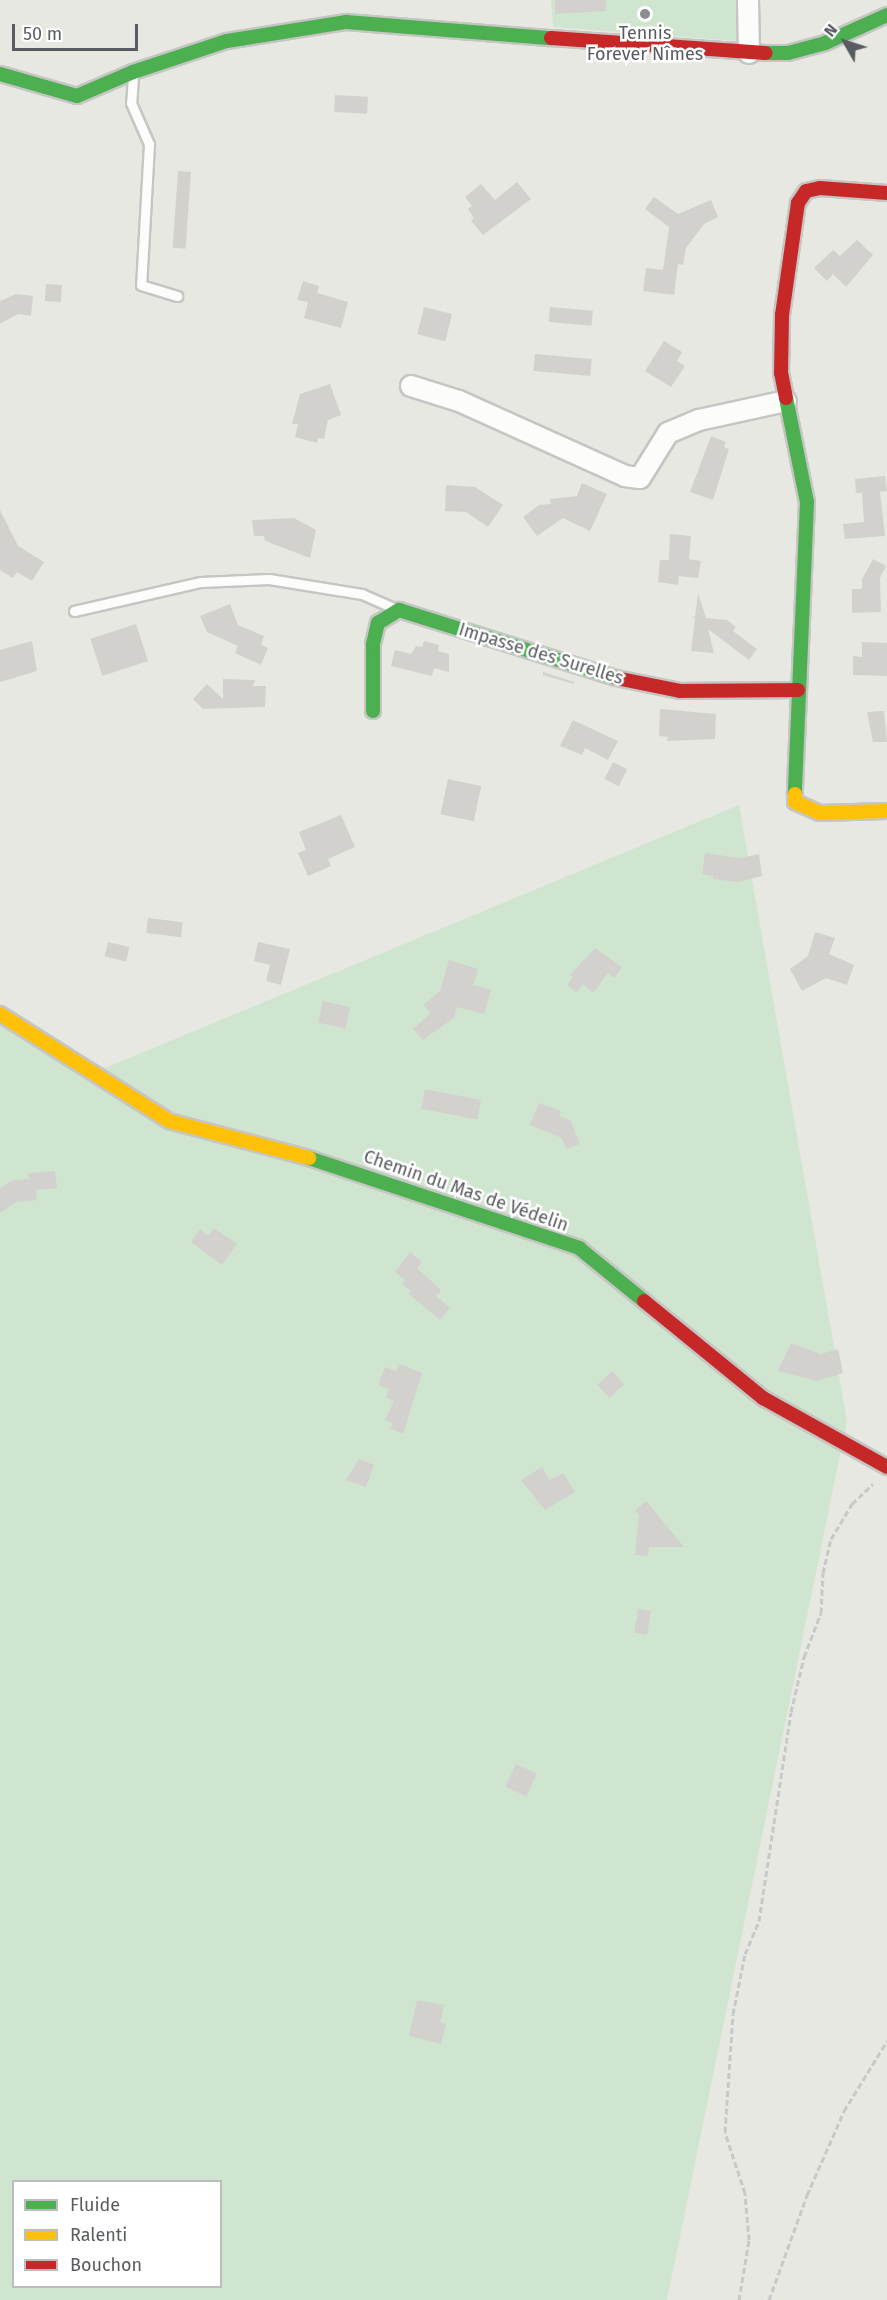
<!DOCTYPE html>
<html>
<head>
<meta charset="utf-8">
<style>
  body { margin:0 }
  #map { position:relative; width:887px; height:2300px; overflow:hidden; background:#e8e8e2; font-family:"Fira Sans",sans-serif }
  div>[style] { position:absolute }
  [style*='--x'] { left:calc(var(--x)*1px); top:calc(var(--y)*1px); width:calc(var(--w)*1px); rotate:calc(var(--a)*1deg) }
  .green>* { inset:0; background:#cfe5d0 }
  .building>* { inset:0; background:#d2d1cd; transform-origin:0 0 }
  .path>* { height:3px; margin-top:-1.5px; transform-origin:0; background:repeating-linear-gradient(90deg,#c5cac8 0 6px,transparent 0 9px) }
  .roads { filter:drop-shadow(2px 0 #c5c6c4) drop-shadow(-2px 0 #c5c6c4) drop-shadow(0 2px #c5c6c4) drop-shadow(0 -2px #c5c6c4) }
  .lane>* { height:9px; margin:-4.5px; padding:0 4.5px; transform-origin:4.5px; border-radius:4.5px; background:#fcfcfb }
  .street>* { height:20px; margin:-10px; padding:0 10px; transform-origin:10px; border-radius:10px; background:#fcfcfb }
  .fast>* { height:14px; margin:-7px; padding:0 7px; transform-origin:7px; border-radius:7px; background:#4caf50 }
  .slow>* { height:14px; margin:-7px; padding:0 7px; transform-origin:7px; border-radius:7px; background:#ffc107 }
  .jam>* { height:14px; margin:-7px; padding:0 7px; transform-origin:7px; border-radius:7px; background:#c62828 }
  .dots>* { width:16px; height:16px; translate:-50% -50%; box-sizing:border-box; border:3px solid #fff; border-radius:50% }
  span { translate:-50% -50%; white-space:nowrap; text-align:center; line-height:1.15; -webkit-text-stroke:5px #fff; paint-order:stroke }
  .poi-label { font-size:18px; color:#585b60 }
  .street-label { font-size:18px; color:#585b60 }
  .legend { position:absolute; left:12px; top:2180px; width:210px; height:108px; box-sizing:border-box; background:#fff; border:2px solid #bcbdbf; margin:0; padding:8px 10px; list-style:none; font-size:18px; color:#585b60 }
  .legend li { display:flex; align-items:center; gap:12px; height:30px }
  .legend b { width:30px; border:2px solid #bcbdbf }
  .north { position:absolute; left:815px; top:12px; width:60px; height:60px; -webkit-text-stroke:4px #fff; paint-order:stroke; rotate:309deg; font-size:16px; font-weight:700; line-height:24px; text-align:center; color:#585b60 }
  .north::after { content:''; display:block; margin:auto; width:21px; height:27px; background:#585b60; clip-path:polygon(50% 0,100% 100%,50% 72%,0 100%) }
  .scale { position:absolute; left:12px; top:24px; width:126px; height:27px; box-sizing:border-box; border:3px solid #585b60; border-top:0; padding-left:8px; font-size:18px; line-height:21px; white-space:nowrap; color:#585b60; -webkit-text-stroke:4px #fff; paint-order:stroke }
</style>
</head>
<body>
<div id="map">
  <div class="green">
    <div style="clip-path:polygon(551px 0,737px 0,738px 41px,553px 27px)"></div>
    <div style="clip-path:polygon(evenodd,739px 805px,847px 1421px,667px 2300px,0 2300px,0 1011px,105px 1068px,739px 805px,14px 2182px,220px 2182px,220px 2286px,14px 2286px,14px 2182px)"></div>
  </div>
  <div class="building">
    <div style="clip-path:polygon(555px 0,606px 0,606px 11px,555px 14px)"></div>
    <div style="left:335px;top:95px;width:33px;height:17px;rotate:3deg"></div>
    <div style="left:178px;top:171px;width:13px;height:77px;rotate:4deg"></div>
    <div style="clip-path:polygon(517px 182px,531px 199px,483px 235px,471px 221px,474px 218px,468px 209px,472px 206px,465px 197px,481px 184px,495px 200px)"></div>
    <div style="clip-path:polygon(654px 197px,678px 214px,711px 200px,718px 217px,704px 224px,686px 248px,683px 265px,678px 264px,674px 295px,643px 291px,646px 268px,663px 270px,669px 227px,645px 209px)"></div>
    <div style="clip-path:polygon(857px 240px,873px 255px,846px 287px,833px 274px,827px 281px,814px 268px,833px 250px,840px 256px)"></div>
    <div style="clip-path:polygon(303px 281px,319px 286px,317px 293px,348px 302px,341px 328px,304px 318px,308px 302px,297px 300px)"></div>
    <div style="left:46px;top:284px;width:16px;height:17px;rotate:4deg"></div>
    <div style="clip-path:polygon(16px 294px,33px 296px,31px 316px,18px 314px,0 324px,0 301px)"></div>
    <div style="left:424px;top:307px;width:29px;height:28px;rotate:14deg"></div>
    <div style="left:550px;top:307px;width:43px;height:15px;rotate:5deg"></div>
    <div style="clip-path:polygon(664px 341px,682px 352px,677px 361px,685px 366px,671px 387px,645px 371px)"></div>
    <div style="left:535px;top:354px;width:57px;height:17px;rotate:5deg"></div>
    <div style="clip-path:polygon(330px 384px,341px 415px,328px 420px,324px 439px,318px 438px,317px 443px,295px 437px,298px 424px,292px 424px,300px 394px)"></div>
    <div style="clip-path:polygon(711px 436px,726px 442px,724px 447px,729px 449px,713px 500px,690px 492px)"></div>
    <div style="clip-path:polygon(885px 476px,887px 491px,880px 492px,885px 536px,845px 539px,843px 524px,864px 522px,862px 493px,856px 493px,855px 479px)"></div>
    <div style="clip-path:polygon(582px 483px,607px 494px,590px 531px,563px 518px,537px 536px,523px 517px,539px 505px,551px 504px,550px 499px,577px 496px)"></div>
    <div style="clip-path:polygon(446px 485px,475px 487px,503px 505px,488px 527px,466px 512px,445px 511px)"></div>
    <div style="clip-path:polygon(0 510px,18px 546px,44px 562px,32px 581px,17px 572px,13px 578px,0 570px)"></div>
    <div style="clip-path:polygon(294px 518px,316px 530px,310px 558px,265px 541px,264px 536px,254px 536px,252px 520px)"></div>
    <div style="clip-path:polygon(670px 534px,691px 536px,689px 559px,701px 561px,698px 578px,679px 576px,678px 585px,658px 582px,660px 560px,669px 560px)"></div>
    <div style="clip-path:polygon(873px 559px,886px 566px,880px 578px,881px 612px,852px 613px,852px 589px,862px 589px,862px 579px)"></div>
    <div style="clip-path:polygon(698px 593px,706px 618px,727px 620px,736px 627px,733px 631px,757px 649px,749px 660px,708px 629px,714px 653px,691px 651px,695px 619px,691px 616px,695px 617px)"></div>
    <div style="clip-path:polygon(230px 604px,238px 625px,264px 636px,261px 645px,268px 648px,261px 665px,235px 653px,238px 646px,207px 632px,200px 616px)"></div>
    <div style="left:136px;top:624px;width:39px;height:48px;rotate:72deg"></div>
    <div style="clip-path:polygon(32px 641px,37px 671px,0 682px,0 650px)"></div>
    <div style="clip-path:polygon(424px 641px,439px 645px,438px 651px,449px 654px,449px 672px,434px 668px,432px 676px,391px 666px,395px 650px,411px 654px,416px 646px,422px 647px)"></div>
    <div style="clip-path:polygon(862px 642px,887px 643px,887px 676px,853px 675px,853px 656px,862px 657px)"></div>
    <div style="clip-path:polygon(543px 672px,574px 682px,574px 684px,543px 675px)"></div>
    <div style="clip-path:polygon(223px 679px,255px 680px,253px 686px,266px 686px,265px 707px,203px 709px,193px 699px,207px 684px,223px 699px)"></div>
    <div style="clip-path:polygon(660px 709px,716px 714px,715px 739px,667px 741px,668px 737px,659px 736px)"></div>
    <div style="clip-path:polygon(884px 711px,887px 742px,873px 742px,867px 712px)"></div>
    <div style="clip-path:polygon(573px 720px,618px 741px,608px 760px,585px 748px,582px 755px,560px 746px)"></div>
    <div style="left:613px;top:762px;width:16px;height:19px;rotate:27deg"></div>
    <div style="left:448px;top:779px;width:34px;height:36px;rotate:12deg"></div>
    <div style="clip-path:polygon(341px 815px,355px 847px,328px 859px,331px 866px,308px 876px,298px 853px,306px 850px,299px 832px)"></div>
    <div style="clip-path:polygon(705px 853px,740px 858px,759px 854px,762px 876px,738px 882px,713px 879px,714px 876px,702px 874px)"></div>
    <div style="left:148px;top:918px;width:35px;height:15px;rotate:7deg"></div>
    <div style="clip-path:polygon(815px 932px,835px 938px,829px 954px,854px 965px,847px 985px,826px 978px,802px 991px,790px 969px,808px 956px)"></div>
    <div style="left:108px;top:942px;width:22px;height:15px;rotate:13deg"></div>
    <div style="clip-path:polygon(258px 942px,290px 949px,281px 985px,266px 981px,270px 965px,254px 961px)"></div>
    <div style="clip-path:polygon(595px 948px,622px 967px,614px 978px,608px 973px,593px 993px,583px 984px,577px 993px,567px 985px,573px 977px,570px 975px)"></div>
    <div style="clip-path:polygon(449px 960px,478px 969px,473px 985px,491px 990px,484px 1014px,457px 1007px,454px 1018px,423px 1040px,413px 1029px,431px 1013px,423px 1005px,440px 991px)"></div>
    <div style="left:323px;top:1001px;width:28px;height:22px;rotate:13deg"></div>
    <div style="left:425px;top:1089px;width:57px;height:20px;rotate:11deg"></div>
    <div style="clip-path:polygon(539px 1103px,561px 1111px,559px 1116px,571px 1121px,580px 1144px,566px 1149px,562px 1138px,530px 1125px)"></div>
    <div style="clip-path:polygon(55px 1171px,57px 1188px,36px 1190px,37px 1200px,16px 1202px,0 1213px,0 1188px,11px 1181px,29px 1179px,28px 1173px)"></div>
    <div style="clip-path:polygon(214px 1228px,237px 1244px,222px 1265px,191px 1242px,200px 1229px,208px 1236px)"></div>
    <div style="clip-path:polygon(410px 1252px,422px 1262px,417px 1268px,441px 1290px,436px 1296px,450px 1308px,440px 1320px,409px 1294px,411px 1291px,402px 1284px,405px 1280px,395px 1272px)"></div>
    <div style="clip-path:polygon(791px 1343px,821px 1354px,838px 1349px,843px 1373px,817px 1381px,778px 1371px)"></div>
    <div style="clip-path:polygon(399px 1364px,422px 1373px,403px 1434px,390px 1428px,393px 1423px,385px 1420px,394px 1401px,386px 1397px,389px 1389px,378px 1385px,385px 1367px,396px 1371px)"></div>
    <div style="left:612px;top:1371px;width:18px;height:20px;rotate:47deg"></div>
    <div style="clip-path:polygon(359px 1459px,374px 1465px,366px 1487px,346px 1480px)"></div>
    <div style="clip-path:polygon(542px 1467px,550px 1480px,563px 1473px,575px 1492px,545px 1510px,521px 1480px)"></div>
    <div style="clip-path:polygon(646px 1501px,684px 1547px,649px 1547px,648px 1556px,635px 1555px,639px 1516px,635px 1510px)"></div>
    <div style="left:638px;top:1609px;width:13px;height:24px;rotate:9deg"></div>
    <div style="left:516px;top:1764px;width:23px;height:25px;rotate:25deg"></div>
    <div style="clip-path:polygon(417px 2000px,444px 2005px,440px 2023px,446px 2024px,441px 2044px,409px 2036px)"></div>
  </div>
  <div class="path">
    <div style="--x:739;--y:2300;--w:61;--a:-80.5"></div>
    <div style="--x:749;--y:2240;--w:47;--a:-94.9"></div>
    <div style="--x:745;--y:2193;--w:64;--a:-108.2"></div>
    <div style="--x:725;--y:2132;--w:118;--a:-86.1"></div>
    <div style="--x:733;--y:2014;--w:61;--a:-78.7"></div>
    <div style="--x:745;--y:1954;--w:36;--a:-67"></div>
    <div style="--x:759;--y:1921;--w:211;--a:-81.3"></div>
    <div style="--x:791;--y:1712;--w:57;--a:-76.7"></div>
    <div style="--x:804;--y:1657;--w:47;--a:-68.9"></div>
    <div style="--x:821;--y:1613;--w:40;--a:-87.1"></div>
    <div style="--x:823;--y:1573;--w:35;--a:-77"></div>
    <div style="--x:831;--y:1539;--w:41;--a:-59"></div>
    <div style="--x:852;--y:1504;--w:29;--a:-44"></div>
    <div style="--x:769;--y:2300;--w:112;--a:-70.1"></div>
    <div style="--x:807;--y:2195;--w:92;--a:-66.2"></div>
    <div style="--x:844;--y:2111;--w:82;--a:-58.4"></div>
  </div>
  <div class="roads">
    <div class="lane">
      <div style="--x:133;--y:77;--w:26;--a:94"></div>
      <div style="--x:131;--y:103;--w:45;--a:66.3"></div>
      <div style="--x:149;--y:144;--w:141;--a:93.2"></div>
      <div style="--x:141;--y:285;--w:38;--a:17"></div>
      <div style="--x:74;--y:611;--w:130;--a:-12.9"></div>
      <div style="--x:201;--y:582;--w:68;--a:-2.5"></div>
      <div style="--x:269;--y:579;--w:94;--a:9.2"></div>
      <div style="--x:362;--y:594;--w:35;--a:24"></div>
    </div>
    <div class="street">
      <div style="--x:748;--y:0;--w:53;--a:88.9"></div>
      <div style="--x:411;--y:386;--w:50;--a:17.4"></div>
      <div style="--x:459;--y:401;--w:182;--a:24.3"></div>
      <div style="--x:625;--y:476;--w:15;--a:8"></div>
      <div style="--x:640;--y:478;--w:53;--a:-58.1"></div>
      <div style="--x:668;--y:433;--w:34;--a:-23"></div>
      <div style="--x:699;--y:420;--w:89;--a:-12.3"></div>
    </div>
    <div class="fast">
      <div style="--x:765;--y:53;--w:23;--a:0"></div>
      <div style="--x:788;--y:53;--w:38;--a:-15"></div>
      <div style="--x:825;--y:43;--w:68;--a:-24.3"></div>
      <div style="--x:0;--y:74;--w:80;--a:15.9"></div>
      <div style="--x:77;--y:96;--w:61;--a:-23.2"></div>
      <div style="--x:133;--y:72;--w:99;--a:-18.3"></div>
      <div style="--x:227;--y:41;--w:121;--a:-9.1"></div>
      <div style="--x:346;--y:22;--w:206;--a:4.5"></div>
      <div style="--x:786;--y:398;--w:106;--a:78.6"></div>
      <div style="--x:807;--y:502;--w:292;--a:92.4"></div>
      <div style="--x:373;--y:711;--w:67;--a:-90"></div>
      <div style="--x:373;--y:644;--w:22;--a:-77"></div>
      <div style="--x:378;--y:623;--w:25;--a:-32"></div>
      <div style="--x:399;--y:610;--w:227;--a:17.4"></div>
      <div style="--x:309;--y:1158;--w:285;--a:18.4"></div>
      <div style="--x:579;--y:1248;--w:84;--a:39.2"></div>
    </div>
    <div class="slow">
      <div style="--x:795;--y:794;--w:8;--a:90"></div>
      <div style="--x:795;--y:802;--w:27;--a:24"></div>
      <div style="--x:820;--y:813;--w:67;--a:-1.7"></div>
      <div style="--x:0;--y:1014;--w:200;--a:32.3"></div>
      <div style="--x:169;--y:1121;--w:145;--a:14.8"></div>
    </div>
    <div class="jam">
      <div style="--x:551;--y:38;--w:215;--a:4"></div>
      <div style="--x:786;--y:398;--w:25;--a:-101"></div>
      <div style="--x:781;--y:373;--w:58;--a:-89"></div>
      <div style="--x:782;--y:315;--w:113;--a:-81.9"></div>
      <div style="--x:798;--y:203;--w:14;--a:-56"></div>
      <div style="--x:806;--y:191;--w:14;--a:-12"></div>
      <div style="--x:820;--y:188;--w:67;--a:4.3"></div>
      <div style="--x:616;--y:678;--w:65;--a:11.5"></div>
      <div style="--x:680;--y:691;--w:118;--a:-0.5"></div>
      <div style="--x:644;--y:1301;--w:154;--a:39.2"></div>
      <div style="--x:763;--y:1398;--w:142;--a:29.1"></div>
    </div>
  </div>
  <div class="dots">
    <div style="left:645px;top:14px;background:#8a8c8e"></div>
  </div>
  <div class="poi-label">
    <span style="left:645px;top:44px">Tennis<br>Forever Nîmes</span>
  </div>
  <div class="street-label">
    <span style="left:541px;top:654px;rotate:17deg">Impasse des Surelles</span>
    <span style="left:466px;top:1191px;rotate:19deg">Chemin du Mas de Védelin</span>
  </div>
  <ul class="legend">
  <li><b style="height:8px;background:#4caf50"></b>Fluide</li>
  <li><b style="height:8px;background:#ffc107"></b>Ralenti</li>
  <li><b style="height:8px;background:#c62828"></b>Bouchon</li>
  </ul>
  <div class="north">N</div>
  <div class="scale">50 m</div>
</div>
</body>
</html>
